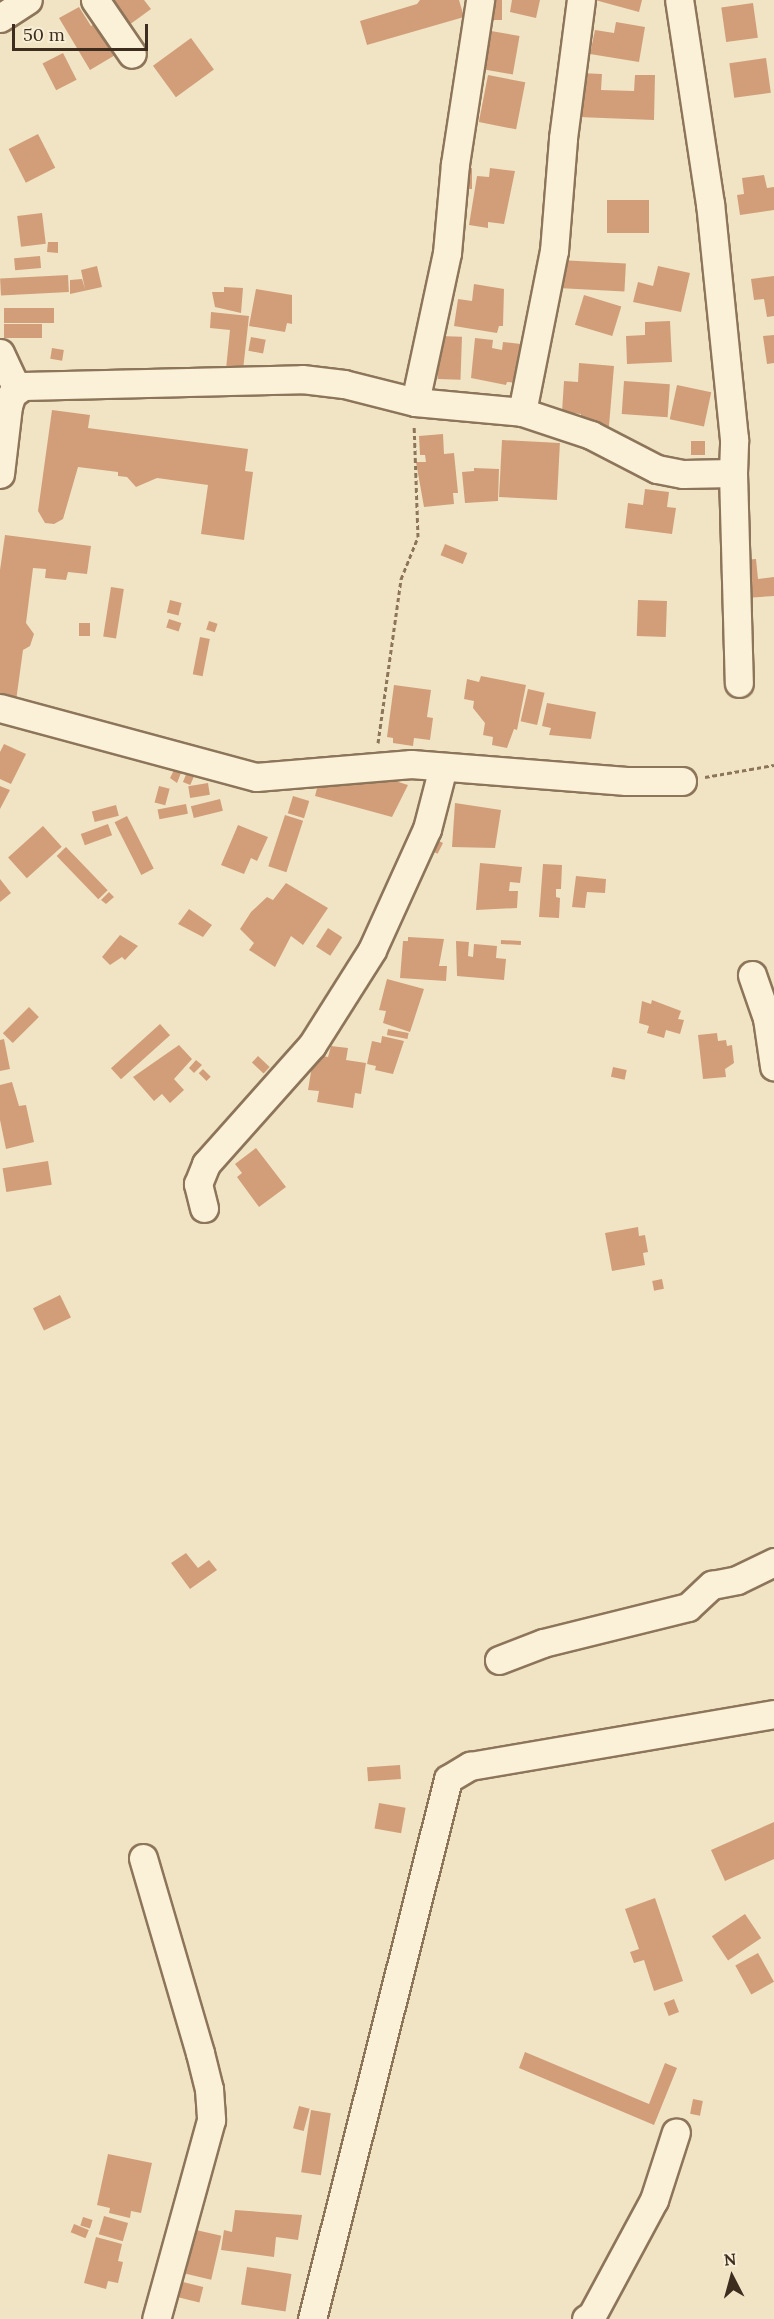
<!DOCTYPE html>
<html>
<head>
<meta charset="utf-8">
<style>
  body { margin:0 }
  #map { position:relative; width:774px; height:2319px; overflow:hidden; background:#f1e4c5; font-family:Lora,serif }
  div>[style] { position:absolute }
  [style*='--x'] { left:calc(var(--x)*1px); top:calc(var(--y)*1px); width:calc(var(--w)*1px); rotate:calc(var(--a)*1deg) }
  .building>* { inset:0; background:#d19e79; transform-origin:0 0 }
  .path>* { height:3px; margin-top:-1.5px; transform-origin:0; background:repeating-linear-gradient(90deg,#8d755a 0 4.5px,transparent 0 7.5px) }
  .roads { filter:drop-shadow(2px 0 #8d755a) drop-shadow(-2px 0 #8d755a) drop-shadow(0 2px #8d755a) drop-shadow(0 -2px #8d755a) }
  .minor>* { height:27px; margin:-13.5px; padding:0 13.5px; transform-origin:13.5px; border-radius:13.5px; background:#fbf1d9 }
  span { translate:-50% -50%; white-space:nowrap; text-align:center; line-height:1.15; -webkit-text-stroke:4.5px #f7eed5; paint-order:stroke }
  .north { position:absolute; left:702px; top:2247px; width:60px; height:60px; -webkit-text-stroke:4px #f7eed5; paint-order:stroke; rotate:354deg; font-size:16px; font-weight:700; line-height:24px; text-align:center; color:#3c2d1e }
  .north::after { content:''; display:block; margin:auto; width:21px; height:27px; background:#3c2d1e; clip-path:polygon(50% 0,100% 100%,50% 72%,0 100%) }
  .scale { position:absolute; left:12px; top:24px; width:136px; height:27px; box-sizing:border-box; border:3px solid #3c2d1e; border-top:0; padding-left:8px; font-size:18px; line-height:21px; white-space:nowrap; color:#3c2d1e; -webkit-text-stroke:4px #f7eed5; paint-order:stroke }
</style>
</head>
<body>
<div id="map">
  <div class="building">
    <div style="clip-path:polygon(114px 0,144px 0,151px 9px,125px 28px,108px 5px)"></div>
    <div style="clip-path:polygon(420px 0,459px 0,464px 17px,367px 45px,360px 21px,417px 4px)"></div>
    <div style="left:485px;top:0;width:17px;height:20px"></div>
    <div style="clip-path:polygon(512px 0,540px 0,536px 18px,510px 12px)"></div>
    <div style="clip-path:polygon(595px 0,642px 0,639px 12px)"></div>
    <div style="left:753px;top:3px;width:35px;height:32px;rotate:82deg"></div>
    <div style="clip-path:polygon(79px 7px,91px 26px,103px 19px,122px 51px,90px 70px,59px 18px)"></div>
    <div style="clip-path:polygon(616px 22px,645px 27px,639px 62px,590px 54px,595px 30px,614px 33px)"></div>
    <div style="left:491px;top:31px;width:29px;height:39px;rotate:10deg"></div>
    <div style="left:191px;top:38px;width:39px;height:47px;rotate:54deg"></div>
    <div style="left:63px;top:53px;width:30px;height:23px;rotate:63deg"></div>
    <div style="left:766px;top:58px;width:35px;height:37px;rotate:82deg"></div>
    <div style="clip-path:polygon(579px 73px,602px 74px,601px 90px,634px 91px,635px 75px,655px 75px,654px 120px,578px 117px)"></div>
    <div style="left:488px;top:75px;width:38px;height:48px;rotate:11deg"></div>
    <div style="left:38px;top:134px;width:38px;height:33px;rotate:63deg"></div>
    <div style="left:460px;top:168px;width:12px;height:21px"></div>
    <div style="clip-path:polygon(490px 168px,515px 171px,504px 224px,488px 222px,488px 228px,469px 225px,477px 176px,489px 177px)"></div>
    <div style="clip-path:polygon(764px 175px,767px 188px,774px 187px,774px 210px,740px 215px,737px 195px,744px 194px,742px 178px)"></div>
    <div style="left:607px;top:200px;width:42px;height:33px"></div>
    <div style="left:42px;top:213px;width:31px;height:25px;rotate:83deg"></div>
    <div style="clip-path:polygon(48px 242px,58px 242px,58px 253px,47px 252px)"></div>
    <div style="left:40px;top:256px;width:12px;height:26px;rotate:85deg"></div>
    <div style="left:559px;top:260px;width:67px;height:28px;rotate:3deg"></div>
    <div style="clip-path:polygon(97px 266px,102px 287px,70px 294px,70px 280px,82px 279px,85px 289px,81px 270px)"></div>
    <div style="clip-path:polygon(658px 266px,690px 273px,681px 312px,633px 302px,638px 282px,653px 286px)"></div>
    <div style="left:68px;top:275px;width:17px;height:68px;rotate:87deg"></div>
    <div style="clip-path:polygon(774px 276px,774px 316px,767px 317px,764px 299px,754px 300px,751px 279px)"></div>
    <div style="clip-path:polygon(474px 284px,504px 289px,503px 326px,499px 326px,497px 333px,454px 326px,458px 299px,472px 301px)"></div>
    <div style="clip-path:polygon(224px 287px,243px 288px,241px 313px,215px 307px,212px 292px,224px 292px)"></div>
    <div style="clip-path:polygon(256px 289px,292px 295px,292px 324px,287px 323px,285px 332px,249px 326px)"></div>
    <div style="left:584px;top:295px;width:39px;height:31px;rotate:17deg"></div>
    <div style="left:54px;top:308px;width:15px;height:50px;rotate:90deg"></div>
    <div style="clip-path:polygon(211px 312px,249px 316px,243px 370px,226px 369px,230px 330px,210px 328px)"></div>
    <div style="clip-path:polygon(670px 321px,672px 362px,627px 364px,626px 336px,645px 335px,645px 322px)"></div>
    <div style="left:4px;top:324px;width:38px;height:14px"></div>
    <div style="clip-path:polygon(774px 335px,774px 363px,767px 364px,763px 336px)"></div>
    <div style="left:439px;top:336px;width:23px;height:43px;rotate:2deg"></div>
    <div style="left:251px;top:337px;width:15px;height:14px;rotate:11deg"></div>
    <div style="clip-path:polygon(475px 338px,493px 340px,492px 348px,502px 350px,503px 342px,521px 344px,517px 383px,507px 382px,506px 385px,471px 378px)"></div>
    <div style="left:52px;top:348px;width:12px;height:11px;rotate:9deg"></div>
    <div style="clip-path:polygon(579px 363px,614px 366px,609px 426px,581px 424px,581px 414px,562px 412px,564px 381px,578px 382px)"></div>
    <div style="left:624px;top:381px;width:46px;height:33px;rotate:4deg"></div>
    <div style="left:677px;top:385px;width:35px;height:35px;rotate:12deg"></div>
    <div style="clip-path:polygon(52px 410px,90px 415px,88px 428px,248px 449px,245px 471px,253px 472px,244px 540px,201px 534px,208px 485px,157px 478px,136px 487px,127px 477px,118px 476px,118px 472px,78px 467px,63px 519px,54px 524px,45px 523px,38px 511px)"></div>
    <div style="clip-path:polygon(443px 434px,444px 454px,454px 453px,458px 493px,453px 493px,454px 504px,424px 507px,416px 462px,426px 462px,425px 455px,420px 455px,419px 436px)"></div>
    <div style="left:502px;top:440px;width:58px;height:57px;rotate:3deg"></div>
    <div style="left:691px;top:441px;width:14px;height:14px"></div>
    <div style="clip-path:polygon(474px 468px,499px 469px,498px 501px,465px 503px,462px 472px,474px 471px)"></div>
    <div style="clip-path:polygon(645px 489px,669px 492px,667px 507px,676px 508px,672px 534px,625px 528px,628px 503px,643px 505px)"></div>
    <div style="clip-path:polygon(5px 535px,91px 546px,87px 574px,68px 572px,66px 580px,45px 578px,46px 569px,33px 568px,26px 623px,34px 634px,30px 646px,23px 650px,16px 701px,0 699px,0 570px)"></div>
    <div style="left:445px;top:544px;width:24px;height:12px;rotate:22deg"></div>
    <div style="clip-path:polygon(756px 559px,758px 579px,774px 577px,774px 596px,745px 598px,742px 560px)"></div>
    <div style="left:111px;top:587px;width:13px;height:50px;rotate:9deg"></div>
    <div style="left:170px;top:600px;width:12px;height:13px;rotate:14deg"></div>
    <div style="left:638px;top:600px;width:29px;height:36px;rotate:2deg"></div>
    <div style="left:169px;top:619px;width:13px;height:9px;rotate:18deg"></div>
    <div style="left:209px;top:621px;width:9px;height:9px;rotate:18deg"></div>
    <div style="left:79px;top:623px;width:11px;height:13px"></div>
    <div style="left:200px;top:637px;width:10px;height:38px;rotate:11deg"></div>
    <div style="clip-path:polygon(481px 676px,526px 685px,517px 730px,514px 729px,507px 748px,492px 745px,493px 737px,483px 735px,485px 723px,473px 708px,474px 701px,464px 699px,467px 679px,479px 682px)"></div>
    <div style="clip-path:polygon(394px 685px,431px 690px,427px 717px,433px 718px,430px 740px,414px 738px,413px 746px,393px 743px,393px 738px,387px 737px)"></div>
    <div style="left:528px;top:689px;width:17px;height:33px;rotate:13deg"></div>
    <div style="clip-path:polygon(547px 703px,596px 712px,591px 739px,549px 735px,551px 728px,542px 726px)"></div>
    <div style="clip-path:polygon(4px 744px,26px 754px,11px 784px,0 779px,0 752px)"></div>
    <div style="clip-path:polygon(174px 770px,181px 773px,177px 783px,170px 778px)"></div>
    <div style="left:188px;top:770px;width:8px;height:13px;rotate:23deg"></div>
    <div style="clip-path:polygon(379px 776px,408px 785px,392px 817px,315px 796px,318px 784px,330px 786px)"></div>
    <div style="left:208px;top:783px;width:12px;height:20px;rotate:81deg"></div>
    <div style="clip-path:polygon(0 786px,10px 790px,0 809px)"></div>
    <div style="left:159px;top:786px;width:11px;height:17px;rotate:15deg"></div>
    <div style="left:293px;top:796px;width:17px;height:18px;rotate:17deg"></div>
    <div style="left:220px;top:799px;width:12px;height:30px;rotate:76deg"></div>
    <div style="clip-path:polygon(455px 803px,501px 810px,495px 848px,452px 847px)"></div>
    <div style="left:186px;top:804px;width:10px;height:29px;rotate:79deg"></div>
    <div style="left:116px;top:805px;width:11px;height:25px;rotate:75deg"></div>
    <div style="left:285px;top:815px;width:19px;height:54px;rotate:18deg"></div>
    <div style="left:127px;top:816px;width:59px;height:14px;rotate:63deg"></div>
    <div style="left:108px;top:824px;width:12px;height:29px;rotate:70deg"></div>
    <div style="clip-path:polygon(238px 825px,268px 837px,257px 861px,251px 858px,244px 874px,221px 865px)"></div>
    <div style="left:43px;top:826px;width:28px;height:47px;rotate:48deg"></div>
    <div style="left:435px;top:839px;width:9px;height:12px;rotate:27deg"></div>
    <div style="left:66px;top:847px;width:60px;height:13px;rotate:46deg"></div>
    <div style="clip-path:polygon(480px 863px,522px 867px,520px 883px,510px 882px,509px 891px,518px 891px,517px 908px,476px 910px)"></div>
    <div style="clip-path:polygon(543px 864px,562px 865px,561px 889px,556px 889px,556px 897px,560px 898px,559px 918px,539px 917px)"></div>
    <div style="clip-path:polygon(576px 876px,606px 879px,605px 893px,587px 892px,585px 908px,572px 907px)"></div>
    <div style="clip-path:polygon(0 879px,11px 893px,0 902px)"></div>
    <div style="clip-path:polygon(286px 883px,328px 908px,303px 945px,291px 936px,275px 967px,249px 950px,254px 943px,240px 929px,251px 912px,267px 897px,273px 900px)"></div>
    <div style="clip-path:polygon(109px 892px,114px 897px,106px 904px,101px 900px)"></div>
    <div style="clip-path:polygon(189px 909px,212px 925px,203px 937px,178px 924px)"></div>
    <div style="left:328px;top:928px;width:17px;height:22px;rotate:33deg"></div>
    <div style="clip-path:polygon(120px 935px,138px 946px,125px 960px,122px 957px,110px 965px,102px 957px)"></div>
    <div style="clip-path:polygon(408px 937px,444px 939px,439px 966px,447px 966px,446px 981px,400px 978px,403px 941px,408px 941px)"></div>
    <div style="left:501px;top:940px;width:20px;height:4px;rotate:3deg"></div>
    <div style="clip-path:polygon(456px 941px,469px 942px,468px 956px,473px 957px,474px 944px,497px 946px,496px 958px,506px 959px,504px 980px,457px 976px)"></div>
    <div style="clip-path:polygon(387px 979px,424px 989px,410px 1032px,383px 1023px,386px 1011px,379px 1010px)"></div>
    <div style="clip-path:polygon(652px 1000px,681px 1011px,678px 1019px,684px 1020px,680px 1034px,666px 1030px,664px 1038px,647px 1033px,649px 1026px,639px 1023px,642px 1001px,651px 1004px)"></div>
    <div style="left:29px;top:1007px;width:14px;height:37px;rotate:45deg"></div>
    <div style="left:160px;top:1024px;width:15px;height:66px;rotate:48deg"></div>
    <div style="left:388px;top:1029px;width:21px;height:6px;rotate:11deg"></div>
    <div style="clip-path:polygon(717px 1033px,718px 1041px,726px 1040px,727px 1046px,732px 1045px,734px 1063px,725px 1069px,726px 1077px,703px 1079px,698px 1035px)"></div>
    <div style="clip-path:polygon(382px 1036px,404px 1041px,393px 1074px,375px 1070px,376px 1066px,367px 1064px,372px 1041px,381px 1043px)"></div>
    <div style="clip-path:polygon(4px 1039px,10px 1069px,0 1071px,0 1040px)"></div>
    <div style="clip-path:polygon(179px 1045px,192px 1059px,174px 1079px,184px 1090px,170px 1103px,162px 1094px,154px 1101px,133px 1077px)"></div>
    <div style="clip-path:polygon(331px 1046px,348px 1048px,346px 1060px,366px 1063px,361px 1094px,355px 1093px,353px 1108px,317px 1102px,319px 1091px,308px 1090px,313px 1060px,317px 1061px,318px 1055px,328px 1057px)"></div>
    <div style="left:258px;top:1056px;width:16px;height:9px;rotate:43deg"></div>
    <div style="clip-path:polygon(196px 1060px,202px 1065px,194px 1073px,189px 1068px)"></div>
    <div style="left:613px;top:1067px;width:14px;height:10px;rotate:12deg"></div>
    <div style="left:203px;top:1069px;width:11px;height:6px;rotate:45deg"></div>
    <div style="clip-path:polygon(12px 1082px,19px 1106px,26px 1105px,34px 1142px,6px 1149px,0 1120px,0 1085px)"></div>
    <div style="clip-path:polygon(256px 1148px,286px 1187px,259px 1207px,237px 1177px,242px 1173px,235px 1164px)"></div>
    <div style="left:48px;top:1161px;width:24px;height:46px;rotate:81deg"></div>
    <div style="clip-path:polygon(638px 1227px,639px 1236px,645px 1235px,648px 1252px,643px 1253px,645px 1265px,612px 1271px,605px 1233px)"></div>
    <div style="left:662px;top:1279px;width:10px;height:10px;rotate:79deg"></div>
    <div style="left:60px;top:1295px;width:25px;height:30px;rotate:64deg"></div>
    <div style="clip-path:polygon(186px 1553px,198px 1568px,209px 1560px,217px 1570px,190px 1589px,171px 1563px)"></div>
    <div style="left:400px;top:1765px;width:14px;height:33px;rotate:86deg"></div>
    <div style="left:379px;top:1803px;width:27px;height:26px;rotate:10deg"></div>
    <div style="clip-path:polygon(774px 1822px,774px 1859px,725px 1881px,711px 1850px)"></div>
    <div style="clip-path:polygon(655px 1898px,683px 1981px,654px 1991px,644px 1960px,634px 1963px,630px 1952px,639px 1949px,625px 1909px)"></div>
    <div style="left:745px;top:1914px;width:29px;height:40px;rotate:56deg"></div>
    <div style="left:758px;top:1953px;width:33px;height:26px;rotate:61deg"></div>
    <div style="left:674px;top:1999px;width:14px;height:11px;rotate:69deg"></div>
    <div style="clip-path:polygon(525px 2052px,649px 2104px,665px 2063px,677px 2068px,654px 2125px,519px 2068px)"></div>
    <div style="left:693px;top:2099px;width:10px;height:15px;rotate:11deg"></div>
    <div style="left:299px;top:2106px;width:11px;height:23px;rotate:15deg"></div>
    <div style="left:311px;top:2110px;width:20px;height:63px;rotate:9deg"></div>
    <div style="clip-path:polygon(108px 2154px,152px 2163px,141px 2213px,131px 2211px,130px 2218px,109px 2213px,110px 2208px,97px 2205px)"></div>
    <div style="clip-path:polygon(235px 2210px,302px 2215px,298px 2240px,276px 2237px,274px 2257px,221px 2250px,224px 2230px,232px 2232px)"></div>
    <div style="left:104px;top:2216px;width:25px;height:19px;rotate:16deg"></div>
    <div style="left:83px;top:2217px;width:10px;height:9px;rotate:17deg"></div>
    <div style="left:74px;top:2224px;width:16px;height:9px;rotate:22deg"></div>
    <div style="left:196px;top:2230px;width:26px;height:45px;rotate:13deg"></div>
    <div style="clip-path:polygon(96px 2237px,122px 2244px,118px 2261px,123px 2262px,118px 2283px,108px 2281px,106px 2289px,84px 2283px)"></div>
    <div style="left:247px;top:2267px;width:45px;height:38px;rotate:9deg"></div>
    <div style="left:179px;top:2281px;width:25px;height:16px;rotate:14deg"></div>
  </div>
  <div class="path">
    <div style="--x:378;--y:743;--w:166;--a:-82"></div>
    <div style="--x:401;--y:579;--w:45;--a:-68"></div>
    <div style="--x:418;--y:537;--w:112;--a:-92"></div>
    <div style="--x:705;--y:777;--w:70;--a:-9.9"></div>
  </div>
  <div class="roads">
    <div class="minor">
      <div style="--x:95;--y:0;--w:65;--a:55.6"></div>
      <div style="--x:0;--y:18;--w:33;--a:-33"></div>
      <div style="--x:0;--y:353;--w:40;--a:65"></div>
      <div style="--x:415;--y:402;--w:152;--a:-77.9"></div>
      <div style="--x:447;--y:253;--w:89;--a:-84.9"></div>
      <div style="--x:455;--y:164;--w:166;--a:-81.3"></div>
      <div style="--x:522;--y:412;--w:164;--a:-78.8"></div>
      <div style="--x:554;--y:251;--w:113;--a:-85.4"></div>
      <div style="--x:563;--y:138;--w:139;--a:-82.6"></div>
      <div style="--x:733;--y:473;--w:210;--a:88.4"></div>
      <div style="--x:0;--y:474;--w:68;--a:-83.3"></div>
      <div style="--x:8;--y:406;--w:13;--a:-72"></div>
      <div style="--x:12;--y:394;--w:14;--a:-36"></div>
      <div style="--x:23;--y:386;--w:279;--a:-1.4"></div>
      <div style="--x:302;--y:379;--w:42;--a:6.8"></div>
      <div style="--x:344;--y:384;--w:73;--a:14.2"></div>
      <div style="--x:415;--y:402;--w:107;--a:5.3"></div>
      <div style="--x:522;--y:412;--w:73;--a:18.4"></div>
      <div style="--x:591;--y:435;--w:74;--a:27.3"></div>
      <div style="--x:657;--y:469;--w:26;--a:11"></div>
      <div style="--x:683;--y:474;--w:50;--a:-1.1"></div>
      <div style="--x:733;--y:473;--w:34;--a:-88"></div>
      <div style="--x:734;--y:439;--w:236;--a:-95.8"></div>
      <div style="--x:710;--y:204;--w:206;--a:-98.6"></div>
      <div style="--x:0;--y:708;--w:265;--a:15.1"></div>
      <div style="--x:256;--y:777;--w:156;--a:-4.8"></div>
      <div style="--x:411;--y:764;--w:216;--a:4.5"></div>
      <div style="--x:626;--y:781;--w:56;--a:0"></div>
      <div style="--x:752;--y:975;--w:46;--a:70.8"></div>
      <div style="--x:767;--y:1018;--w:49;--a:81.7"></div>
      <div style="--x:204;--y:1208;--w:25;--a:-104"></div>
      <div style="--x:198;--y:1184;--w:22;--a:-68"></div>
      <div style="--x:206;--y:1164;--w:159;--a:-48.3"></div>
      <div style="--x:312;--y:1045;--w:112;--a:-57.7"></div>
      <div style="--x:372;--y:950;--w:133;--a:-65.6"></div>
      <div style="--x:427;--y:829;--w:64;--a:-75.5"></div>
      <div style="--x:499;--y:1660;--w:47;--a:-21.1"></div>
      <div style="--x:543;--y:1643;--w:149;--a:-13.9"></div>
      <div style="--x:688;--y:1607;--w:33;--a:-43"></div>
      <div style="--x:712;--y:1585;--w:25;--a:-11"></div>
      <div style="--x:737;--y:1580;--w:41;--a:-25.9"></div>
      <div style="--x:143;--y:1858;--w:203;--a:73.7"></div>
      <div style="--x:200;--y:2053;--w:37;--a:76"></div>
      <div style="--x:209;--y:2089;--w:31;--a:86"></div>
      <div style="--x:211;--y:2120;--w:206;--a:105.4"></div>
      <div style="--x:312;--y:2319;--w:557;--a:-75.86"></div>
      <div style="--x:448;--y:1779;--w:26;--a:-31"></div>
      <div style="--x:470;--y:1766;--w:308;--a:-9.7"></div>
      <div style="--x:586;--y:2319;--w:7;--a:-34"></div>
      <div style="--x:592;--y:2315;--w:131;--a:-61.7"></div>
      <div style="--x:654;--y:2200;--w:71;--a:-72.1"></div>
    </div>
  </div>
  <div class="north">N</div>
  <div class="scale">50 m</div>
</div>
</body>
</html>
